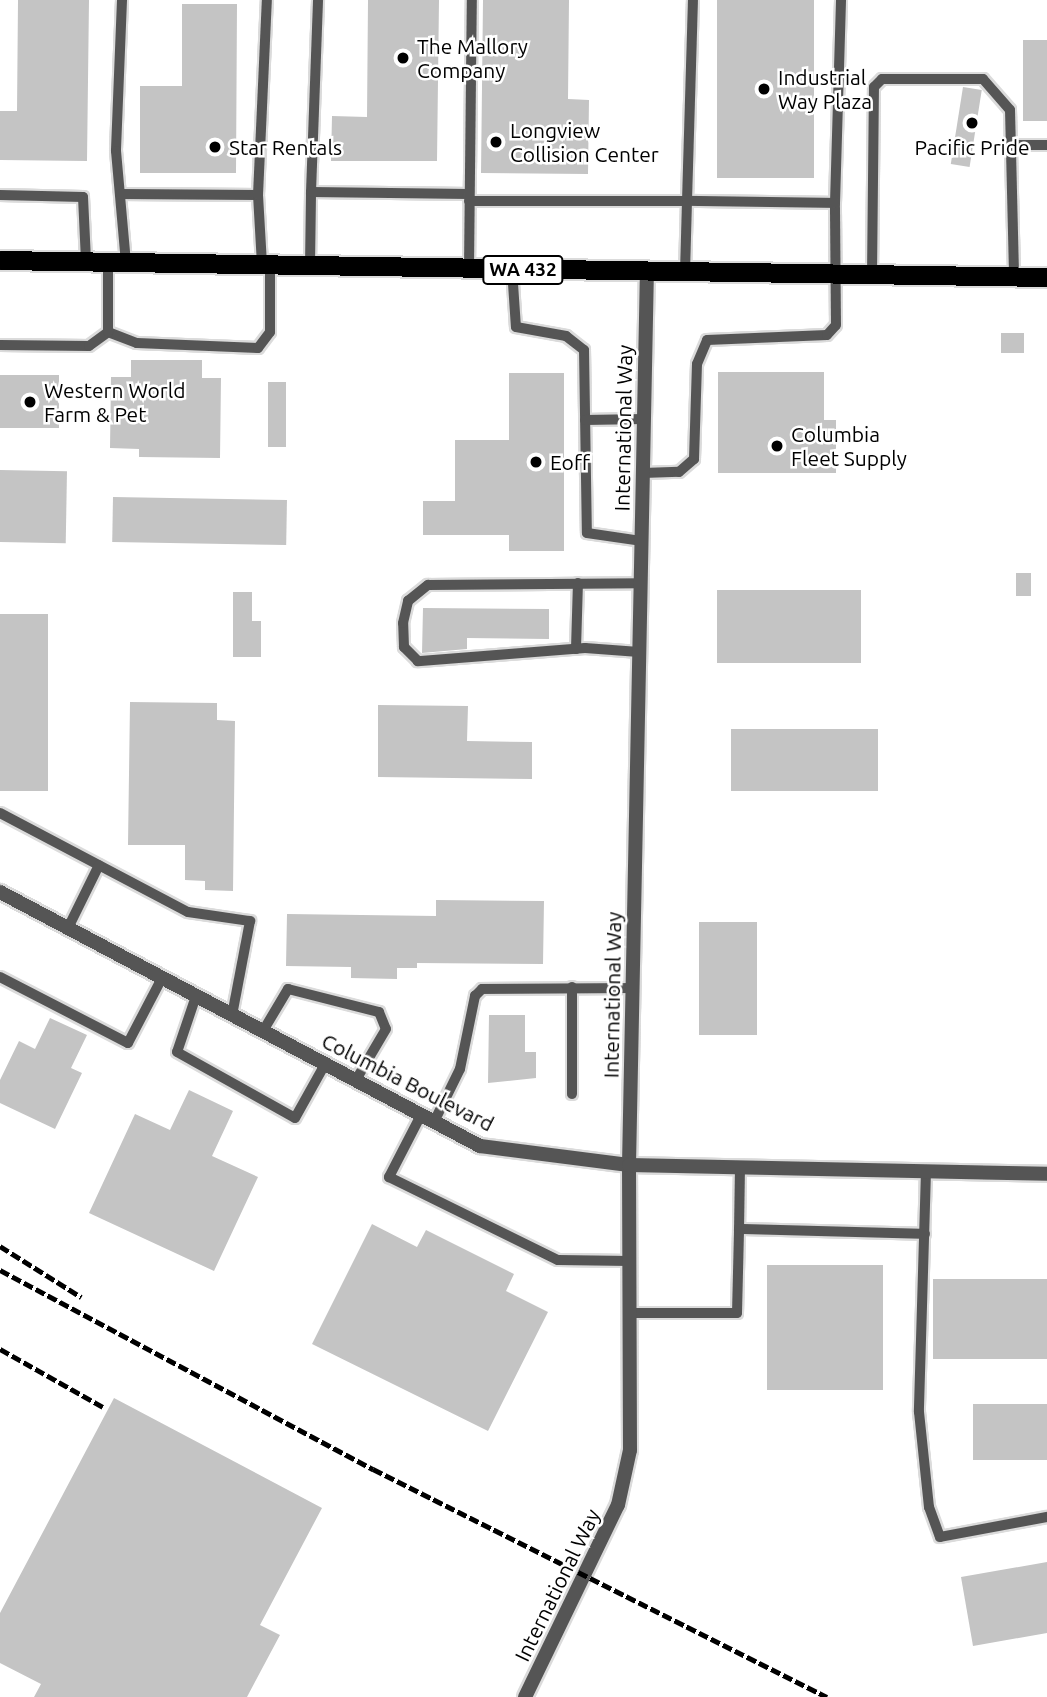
<!DOCTYPE html>
<html>
<head>
<meta charset="utf-8">
<style>
  body { margin:0 }
  #map { position:relative; width:1047px; height:1697px; overflow:hidden; background:#fff; font-family:Ubuntu,sans-serif }
  div>[style] { position:absolute }
  [style*='--x'] { left:calc(var(--x)*1px); top:calc(var(--y)*1px); width:calc(var(--w)*1px); rotate:calc(var(--a)*1deg) }
  .building>* { inset:0; background:#c4c4c4; transform-origin:0 0 }
  .roads { filter:drop-shadow(2px 0 #dbdbdb) drop-shadow(-2px 0 #dbdbdb) drop-shadow(0 2px #dbdbdb) drop-shadow(0 -2px #dbdbdb) }
  .service>* { height:10px; margin:-5px; padding:0 5px; transform-origin:5px; border-radius:5px; background:#555 }
  .minor>* { height:14px; margin:-7px; padding:0 7px; transform-origin:7px; border-radius:7px; background:#555 }
  .tertiary>* { height:14px; margin:-7px; padding:0 7px; transform-origin:7px; border-radius:7px; background:#555 }
  .trunk>* { height:19px; margin:-9.5px; padding:0 9.5px; transform-origin:9.5px; border-radius:9.5px; background:#000 }
  .rail>* { height:5px; margin-top:-2.5px; transform-origin:0; background:repeating-linear-gradient(90deg,#000 0 10px,transparent 0 13.5px) }
  .dots>* { width:19px; height:19px; translate:-50% -50%; box-sizing:border-box; border:4px solid #fff; border-radius:50% }
  span { translate:-50% -50%; white-space:nowrap; text-align:center; line-height:1.15; -webkit-text-stroke:5px #fff; paint-order:stroke }
  .shield-label span { padding:2px 5px; background:#fff; border:2px solid; border-radius:5px; -webkit-text-stroke-width:0 }
  .shield-label { font-size:19px; color:#000; font-weight:700 }
  .poi-label { font-size:21px; color:#000 }
  .left { translate:0 -50%; text-align:left }
  .street-label { font-size:21px; color:#000 }
</style>
</head>
<body>
<div id="map">
  <div class="building">
    <div style="clip-path:polygon(18px 0,89px 0,87px 161px,0 160px,0 111px,17px 111px)"></div>
    <div style="clip-path:polygon(368px 0,439px 0,437px 161px,331px 161px,332px 116px,367px 117px)"></div>
    <div style="clip-path:polygon(483px 0,569px 0,568px 99px,589px 100px,588px 174px,481px 173px)"></div>
    <div style="left:717px;top:0;width:97px;height:178px"></div>
    <div style="clip-path:polygon(182px 4px,237px 4px,236px 173px,140px 173px,140px 86px,182px 86px)"></div>
    <div style="left:1023px;top:40px;width:24px;height:81px"></div>
    <div style="left:963px;top:87px;width:19px;height:78px;rotate:9deg"></div>
    <div style="left:1001px;top:333px;width:23px;height:20px"></div>
    <div style="clip-path:polygon(131px 360px,202px 360px,202px 378px,221px 378px,220px 458px,139px 457px,139px 449px,110px 448px,111px 377px,131px 377px)"></div>
    <div style="clip-path:polygon(718px 372px,824px 372px,824px 420px,836px 420px,836px 473px,718px 473px)"></div>
    <div style="clip-path:polygon(509px 373px,564px 373px,564px 551px,509px 551px,509px 535px,423px 535px,423px 501px,455px 501px,455px 440px,509px 440px)"></div>
    <div style="left:0;top:375px;width:59px;height:53px"></div>
    <div style="left:268px;top:382px;width:18px;height:65px"></div>
    <div style="left:0;top:470px;width:67px;height:72px;rotate:1deg"></div>
    <div style="left:113px;top:497px;width:174px;height:45px;rotate:1deg"></div>
    <div style="left:1016px;top:573px;width:15px;height:23px"></div>
    <div style="left:717px;top:590px;width:144px;height:73px"></div>
    <div style="clip-path:polygon(233px 592px,252px 592px,252px 621px,261px 621px,261px 657px,233px 657px)"></div>
    <div style="clip-path:polygon(423px 608px,549px 609px,549px 639px,467px 638px,467px 649px,422px 653px)"></div>
    <div style="left:0;top:614px;width:48px;height:177px"></div>
    <div style="clip-path:polygon(130px 702px,217px 703px,217px 720px,235px 721px,233px 891px,205px 890px,205px 881px,185px 880px,185px 845px,128px 845px)"></div>
    <div style="clip-path:polygon(378px 705px,468px 706px,467px 741px,532px 742px,532px 779px,378px 777px)"></div>
    <div style="left:731px;top:729px;width:147px;height:62px"></div>
    <div style="clip-path:polygon(436px 900px,544px 901px,543px 964px,417px 963px,417px 968px,397px 968px,397px 979px,351px 978px,351px 967px,286px 966px,287px 914px,436px 916px)"></div>
    <div style="left:699px;top:922px;width:58px;height:113px"></div>
    <div style="clip-path:polygon(489px 1015px,525px 1015px,525px 1052px,536px 1052px,536px 1078px,488px 1083px)"></div>
    <div style="clip-path:polygon(50px 1018px,87px 1035px,71px 1068px,82px 1073px,55px 1129px,0 1103px,0 1080px,19px 1041px,35px 1049px)"></div>
    <div style="clip-path:polygon(189px 1090px,233px 1111px,212px 1156px,258px 1177px,214px 1271px,89px 1213px,135px 1114px,170px 1130px)"></div>
    <div style="clip-path:polygon(372px 1224px,417px 1247px,426px 1230px,514px 1274px,506px 1291px,548px 1312px,488px 1431px,312px 1344px)"></div>
    <div style="left:767px;top:1265px;width:116px;height:125px"></div>
    <div style="left:933px;top:1279px;width:114px;height:80px"></div>
    <div style="clip-path:polygon(114px 1398px,322px 1508px,260px 1625px,280px 1635px,247px 1697px,34px 1697px,41px 1684px,0 1663px,0 1613px)"></div>
    <div style="left:973px;top:1404px;width:74px;height:56px"></div>
    <div style="clip-path:polygon(1047px 1562px,1047px 1633px,973px 1646px,961px 1577px)"></div>
  </div>
  <div class="roads">
    <div class="service">
      <div style="--x:122;--y:0;--w:151;--a:92.3"></div>
      <div style="--x:116;--y:151;--w:111;--a:84.9"></div>
      <div style="--x:1015;--y:145;--w:32;--a:0"></div>
      <div style="--x:311;--y:192;--w:192;--a:-87.9"></div>
      <div style="--x:120;--y:194;--w:138;--a:0.4"></div>
      <div style="--x:258;--y:195;--w:70;--a:86.7"></div>
      <div style="--x:0;--y:195;--w:83;--a:1.4"></div>
      <div style="--x:83;--y:197;--w:64;--a:87.3"></div>
      <div style="--x:258;--y:195;--w:195;--a:-87.4"></div>
      <div style="--x:469;--y:201;--w:218;--a:0"></div>
      <div style="--x:687;--y:201;--w:201;--a:-88.3"></div>
      <div style="--x:835;--y:203;--w:203;--a:-88.3"></div>
      <div style="--x:310;--y:266;--w:74;--a:-89.2"></div>
      <div style="--x:311;--y:192;--w:158;--a:0.7"></div>
      <div style="--x:469;--y:268;--w:268;--a:-89.4"></div>
      <div style="--x:512;--y:269;--w:58;--a:86.1"></div>
      <div style="--x:516;--y:327;--w:51;--a:10.2"></div>
      <div style="--x:566;--y:336;--w:23;--a:38"></div>
      <div style="--x:584;--y:350;--w:183;--a:89.1"></div>
      <div style="--x:587;--y:533;--w:56;--a:8.3"></div>
      <div style="--x:872;--y:275;--w:188;--a:-89.4"></div>
      <div style="--x:874;--y:87;--w:11;--a:-45"></div>
      <div style="--x:882;--y:79;--w:101;--a:0"></div>
      <div style="--x:983;--y:79;--w:41;--a:48.9"></div>
      <div style="--x:1010;--y:110;--w:166;--a:88.6"></div>
      <div style="--x:108;--y:332;--w:31;--a:21"></div>
      <div style="--x:137;--y:343;--w:121;--a:2.4"></div>
      <div style="--x:258;--y:348;--w:20;--a:-53"></div>
      <div style="--x:270;--y:332;--w:67;--a:-90"></div>
      <div style="--x:0;--y:345;--w:89;--a:0.6"></div>
      <div style="--x:89;--y:346;--w:24;--a:-36"></div>
      <div style="--x:108;--y:332;--w:70;--a:-90"></div>
      <div style="--x:585;--y:420;--w:59;--a:-1"></div>
      <div style="--x:643;--y:473;--w:36;--a:-2"></div>
      <div style="--x:679;--y:472;--w:20;--a:-41"></div>
      <div style="--x:694;--y:459;--w:95;--a:-88.2"></div>
      <div style="--x:697;--y:364;--w:26;--a:-67"></div>
      <div style="--x:707;--y:340;--w:120;--a:-2.4"></div>
      <div style="--x:827;--y:335;--w:13;--a:-48"></div>
      <div style="--x:836;--y:325;--w:122;--a:-90.5"></div>
      <div style="--x:835;--y:203;--w:148;--a:-179.2"></div>
      <div style="--x:687;--y:201;--w:71;--a:91.6"></div>
      <div style="--x:576;--y:649;--w:66;--a:-88.3"></div>
      <div style="--x:639;--y:652;--w:54;--a:-175.8"></div>
      <div style="--x:585;--y:648;--w:168;--a:175.5"></div>
      <div style="--x:418;--y:661;--w:20;--a:-135"></div>
      <div style="--x:404;--y:647;--w:24;--a:-92"></div>
      <div style="--x:403;--y:623;--w:23;--a:-77"></div>
      <div style="--x:408;--y:601;--w:26;--a:-39"></div>
      <div style="--x:428;--y:585;--w:213;--a:-0.5"></div>
      <div style="--x:0;--y:813;--w:212;--a:27.8"></div>
      <div style="--x:188;--y:912;--w:63;--a:8.3"></div>
      <div style="--x:250;--y:921;--w:96;--a:100.8"></div>
      <div style="--x:68;--y:928;--w:70;--a:-63.8"></div>
      <div style="--x:0;--y:977;--w:144;--a:27.3"></div>
      <div style="--x:128;--y:1043;--w:73;--a:-62.4"></div>
      <div style="--x:196;--y:996;--w:59;--a:108.7"></div>
      <div style="--x:177;--y:1052;--w:135;--a:29.2"></div>
      <div style="--x:295;--y:1118;--w:62;--a:-60.9"></div>
      <div style="--x:263;--y:1031;--w:49;--a:-59.2"></div>
      <div style="--x:288;--y:989;--w:94;--a:14.2"></div>
      <div style="--x:379;--y:1012;--w:18;--a:68"></div>
      <div style="--x:386;--y:1029;--w:59;--a:120.5"></div>
      <div style="--x:572;--y:1094;--w:107;--a:-90"></div>
      <div style="--x:421;--y:1115;--w:70;--a:117.3"></div>
      <div style="--x:389;--y:1177;--w:188;--a:26.2"></div>
      <div style="--x:558;--y:1260;--w:72;--a:0.8"></div>
      <div style="--x:434;--y:1122;--w:59;--a:-63.9"></div>
      <div style="--x:460;--y:1069;--w:75;--a:-78.4"></div>
      <div style="--x:475;--y:996;--w:10;--a:-45"></div>
      <div style="--x:482;--y:989;--w:151;--a:-0.4"></div>
      <div style="--x:740;--y:1167;--w:62;--a:90.9"></div>
      <div style="--x:739;--y:1229;--w:186;--a:1.5"></div>
      <div style="--x:926;--y:1171;--w:241;--a:91.7"></div>
      <div style="--x:919;--y:1412;--w:96;--a:84"></div>
      <div style="--x:929;--y:1507;--w:32;--a:70"></div>
      <div style="--x:940;--y:1537;--w:109;--a:-10.6"></div>
      <div style="--x:630;--y:1313;--w:107;--a:0"></div>
      <div style="--x:737;--y:1313;--w:84;--a:-88.6"></div>
    </div>
    <div class="minor">
      <div style="--x:525;--y:1697;--w:213;--a:-64.2"></div>
      <div style="--x:618;--y:1505;--w:56;--a:-77.7"></div>
      <div style="--x:630;--y:1450;--w:285;--a:-90.2"></div>
      <div style="--x:629;--y:1165;--w:893;--a:-88.85"></div>
    </div>
    <div class="tertiary">
      <div style="--x:0;--y:892;--w:543;--a:27.89"></div>
      <div style="--x:480;--y:1146;--w:150;--a:7.3"></div>
      <div style="--x:629;--y:1165;--w:418;--a:1.2"></div>
    </div>
    <div class="trunk">
      <div style="--x:0;--y:260;--w:1047;--a:0.93"></div>
    </div>
  </div>
  <div class="rail">
    <div style="--x:0;--y:1246;--w:96;--a:32.2"></div>
    <div style="--x:0;--y:1270;--w:423;--a:28.1"></div>
    <div style="--x:373;--y:1469;--w:508;--a:26.67"></div>
    <div style="--x:0;--y:1349;--w:118;--a:29.4"></div>
  </div>
  <div class="dots">
    <div style="left:403px;top:58px;background:#000"></div>
    <div style="left:764px;top:89px;background:#000"></div>
    <div style="left:972px;top:123px;background:#000"></div>
    <div style="left:496px;top:142px;background:#000"></div>
    <div style="left:215px;top:147px;background:#000"></div>
    <div style="left:30px;top:402px;background:#000"></div>
    <div style="left:777px;top:446px;background:#000"></div>
    <div style="left:536px;top:462px;background:#000"></div>
  </div>
  <div class="shield-label">
    <span style="left:523px;top:270px">WA 432</span>
  </div>
  <div class="poi-label">
    <span class="left" style="left:417px;top:58px">The Mallory<br>Company</span>
    <span class="left" style="left:778px;top:89px">Industrial<br>Way Plaza</span>
    <span class="left" style="left:510px;top:142px">Longview<br>Collision Center</span>
    <span class="left" style="left:229px;top:147px">Star Rentals</span>
    <span style="left:972px;top:147px">Pacific Pride</span>
    <span class="left" style="left:44px;top:402px">Western World<br>Farm &amp; Pet</span>
    <span class="left" style="left:791px;top:446px">Columbia<br>Fleet Supply</span>
    <span class="left" style="left:550px;top:462px">Eoff</span>
  </div>
  <div class="street-label">
    <span style="left:623px;top:428px;rotate:-89deg">International Way</span>
    <span style="left:612px;top:995px;rotate:-89deg">International Way</span>
    <span style="left:408px;top:1082px;rotate:27deg">Columbia Boulevard</span>
    <span style="left:557px;top:1585px;rotate:-64deg">International Way</span>
  </div>
</div>
</body>
</html>
